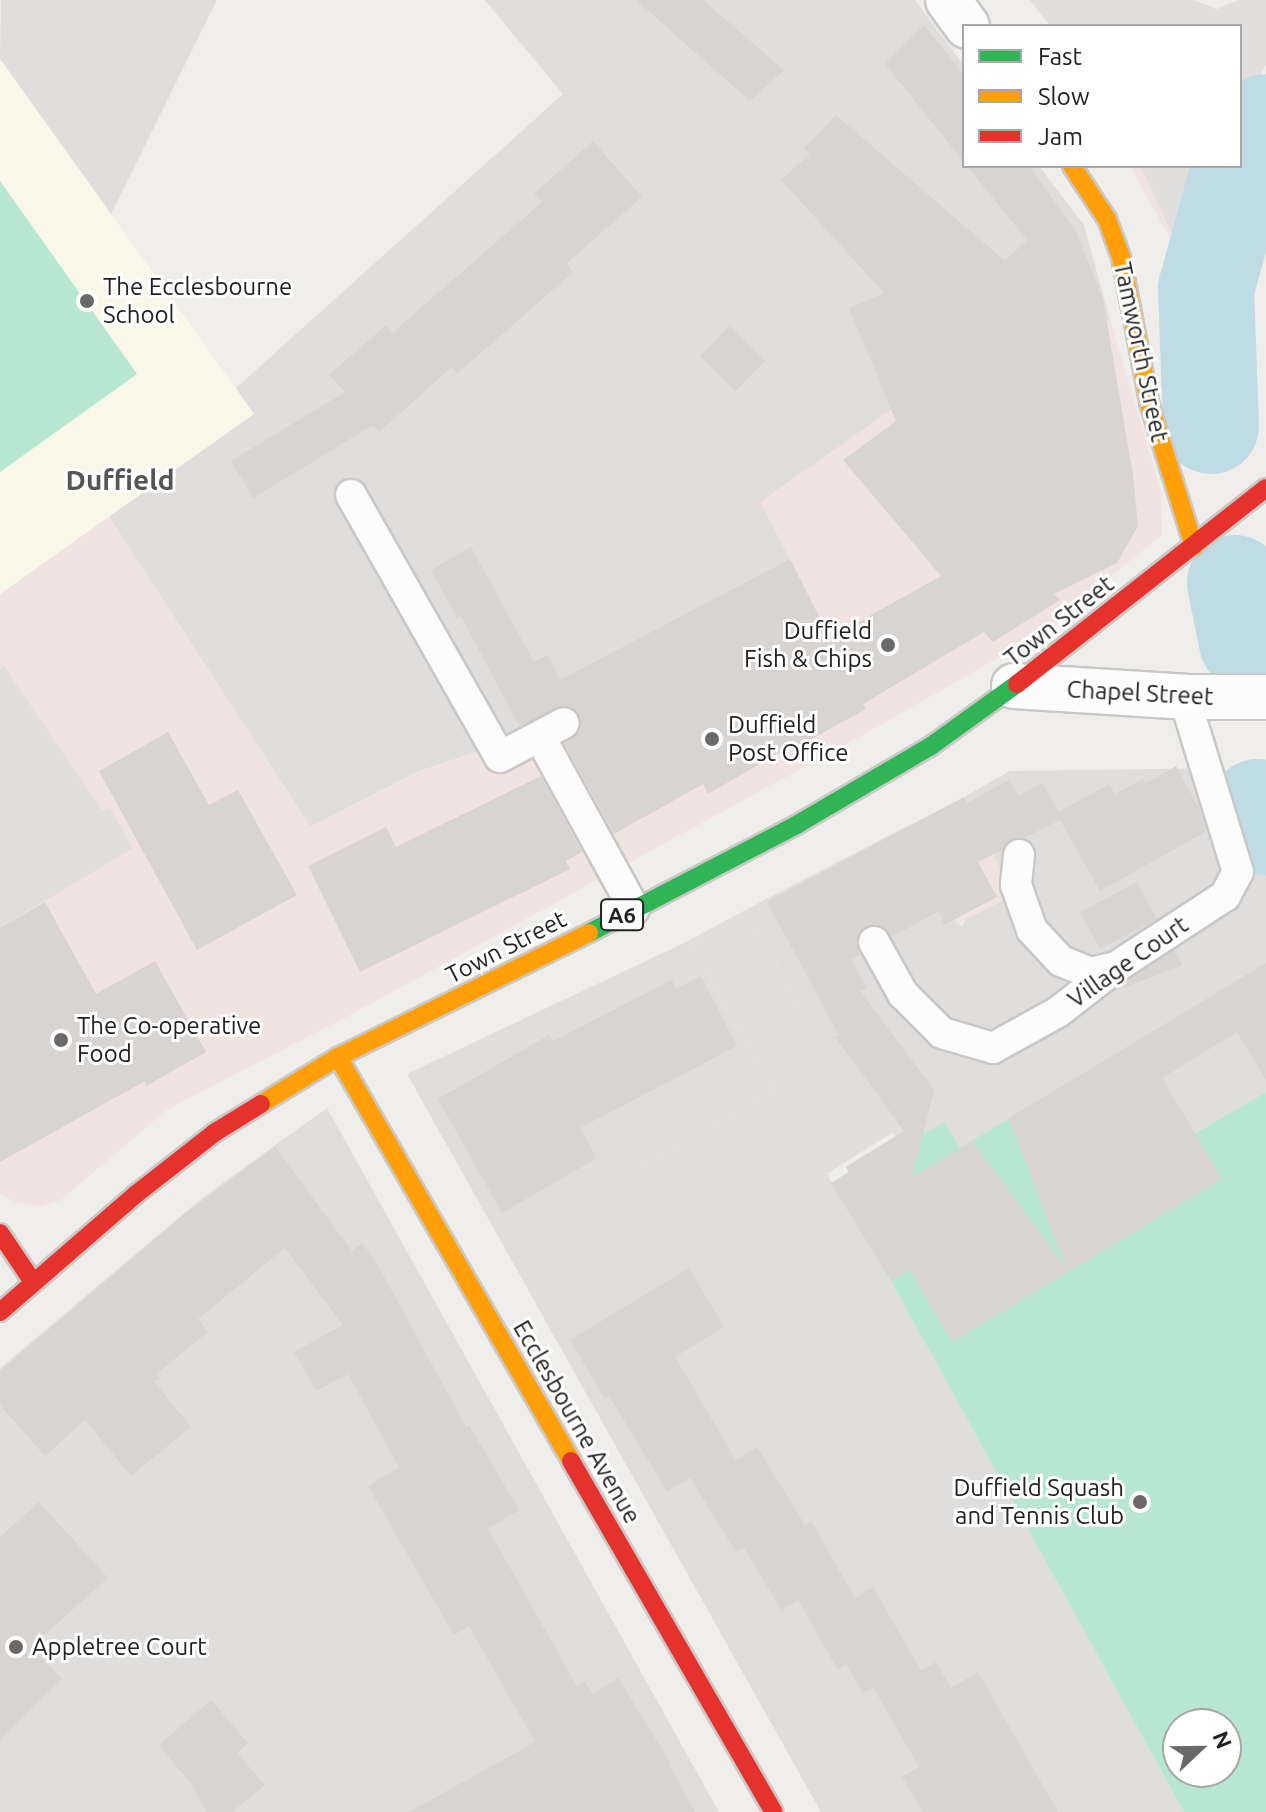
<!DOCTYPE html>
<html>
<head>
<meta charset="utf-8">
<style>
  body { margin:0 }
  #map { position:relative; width:1266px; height:1812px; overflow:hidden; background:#f0eeeb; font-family:Ubuntu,sans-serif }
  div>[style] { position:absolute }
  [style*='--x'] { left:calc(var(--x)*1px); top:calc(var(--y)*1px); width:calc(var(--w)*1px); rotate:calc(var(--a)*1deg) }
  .residential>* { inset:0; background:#dfdedc }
  .commercial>* { inset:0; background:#f1e3e1; transform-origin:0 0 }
  .education>* { inset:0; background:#f8f7e8 }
  .pitch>* { inset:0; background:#b7e6d2 }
  .parking>* { inset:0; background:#e0dfde }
  .river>* { height:96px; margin:-48px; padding:0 48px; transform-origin:48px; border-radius:48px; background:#bfdbe3 }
  .building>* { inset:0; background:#d7d4d2; transform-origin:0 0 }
  .roads { filter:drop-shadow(2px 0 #c9c8c7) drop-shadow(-2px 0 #c9c8c7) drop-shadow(0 2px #c9c8c7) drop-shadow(0 -2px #c9c8c7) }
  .lane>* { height:30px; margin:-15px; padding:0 15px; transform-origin:15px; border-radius:15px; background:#fdfcfc }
  .street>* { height:44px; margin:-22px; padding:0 22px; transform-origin:22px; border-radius:22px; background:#fdfcfc }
  .fast>* { height:18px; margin:-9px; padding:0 9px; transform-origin:9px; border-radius:9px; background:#30b455 }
  .slow>* { height:18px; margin:-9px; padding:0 9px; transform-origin:9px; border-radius:9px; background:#ff9f0a }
  .jam>* { height:18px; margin:-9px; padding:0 9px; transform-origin:9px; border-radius:9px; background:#e5322d }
  .dots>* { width:22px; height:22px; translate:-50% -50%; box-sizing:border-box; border:4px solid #fff; border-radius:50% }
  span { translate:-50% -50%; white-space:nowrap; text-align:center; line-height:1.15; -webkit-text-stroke:6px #fff; paint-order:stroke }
  .shield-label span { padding:2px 6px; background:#fff; border:2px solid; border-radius:6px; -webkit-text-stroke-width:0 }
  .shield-label { font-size:22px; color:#222; font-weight:700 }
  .poi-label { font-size:24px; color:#222 }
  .left { translate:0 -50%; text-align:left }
  .right { translate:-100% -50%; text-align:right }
  .street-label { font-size:24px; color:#222 }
  .quarter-label { font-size:28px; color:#555; font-weight:700 }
  .legend { position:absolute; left:962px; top:24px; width:280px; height:144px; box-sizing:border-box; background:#fff; border:2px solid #a7a7a7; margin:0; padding:10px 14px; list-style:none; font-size:24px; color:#222 }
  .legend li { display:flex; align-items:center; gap:16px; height:40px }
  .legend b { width:40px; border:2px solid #a7a7a7 }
  .north { position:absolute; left:1162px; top:1708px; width:80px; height:80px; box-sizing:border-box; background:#fff; border:2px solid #a7a7a7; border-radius:50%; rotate:68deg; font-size:22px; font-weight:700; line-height:32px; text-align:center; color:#222 }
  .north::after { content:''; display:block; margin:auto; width:28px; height:36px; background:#6a6968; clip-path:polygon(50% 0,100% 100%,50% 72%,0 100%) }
</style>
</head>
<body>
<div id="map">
  <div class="residential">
    <div style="clip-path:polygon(1px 0,217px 0,111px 214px,0 59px)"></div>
    <div style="clip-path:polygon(485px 0,915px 0,964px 66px,964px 166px,1039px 166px,1084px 225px,1110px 320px,983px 345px,790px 559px,581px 719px,573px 703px,514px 739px,417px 772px,310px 827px,108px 515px,253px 414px,236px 388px,563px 94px)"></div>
    <div style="clip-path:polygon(1223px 768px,1266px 876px,1266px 1092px,1194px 1134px,960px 1148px,903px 1146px,810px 1020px,747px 909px,907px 826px,962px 927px,995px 854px,964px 797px,1010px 771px)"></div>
    <div style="clip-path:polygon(686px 942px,771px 1090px,636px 1166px,688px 1267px,831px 1183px,891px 1281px,1184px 1812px,821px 1812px,407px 1074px)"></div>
    <div style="clip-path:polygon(327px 1108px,719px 1812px,0 1812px,0 1368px,202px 1198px)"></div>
  </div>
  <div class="commercial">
    <div style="clip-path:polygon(1130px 166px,1214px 166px,1190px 239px,1172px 242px)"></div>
    <div style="clip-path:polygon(1110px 320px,1161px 491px,1162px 535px,1040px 634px,854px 740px,350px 1015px,168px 1109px,61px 1200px,41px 1207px,15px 1202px,0 1194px,0 594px,108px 515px,311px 827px,417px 772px,514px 739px,521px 730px,573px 703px,581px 718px,810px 598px,760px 502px,983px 345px)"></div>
    <div style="left:964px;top:797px;width:110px;height:64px;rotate:63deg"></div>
  </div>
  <div class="education">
    <div style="clip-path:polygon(0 59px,254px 414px,0 594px)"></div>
  </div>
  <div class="pitch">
    <div style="clip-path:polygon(0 181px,137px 374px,0 472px)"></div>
    <div style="clip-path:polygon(evenodd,1266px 1092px,1266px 1812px,1184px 1812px,891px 1281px,831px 1183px,849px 1172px,846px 1167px,897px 1136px,904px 1146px,944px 1122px,960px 1148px,1027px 1108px,1194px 1134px,1266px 1092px,1178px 1724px,1226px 1724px,1226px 1772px,1178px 1772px,1178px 1724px)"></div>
  </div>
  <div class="parking">
    <div style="clip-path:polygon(1030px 0,1194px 0,1217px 9px,1238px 0,1266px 0,1266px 65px,1240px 111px,1240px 26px,1050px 26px)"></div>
    <div style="clip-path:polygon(1141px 166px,1209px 166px,1183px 238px,1173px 236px)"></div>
    <div style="clip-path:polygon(4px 666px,102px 810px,110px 808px,133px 848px,1px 927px,31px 983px,0 1000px,0 669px)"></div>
    <div style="clip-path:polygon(747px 909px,810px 1020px,895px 1131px,828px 1173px,831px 1183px,688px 1268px,636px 1166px,771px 1090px,686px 942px)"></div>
  </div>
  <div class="river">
    <div style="--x:1211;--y:426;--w:137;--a:-92.1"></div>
    <div style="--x:1206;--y:289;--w:120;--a:-74.6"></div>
    <div style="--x:1238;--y:173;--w:58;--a:-61.2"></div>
    <div style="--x:1235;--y:583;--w:60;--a:78.5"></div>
    <div style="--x:1258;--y:807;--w:22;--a:68"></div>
  </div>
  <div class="building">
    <div style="clip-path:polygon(636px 0,703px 0,784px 70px,750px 101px)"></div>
    <div style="clip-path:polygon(924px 25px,964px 75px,964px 162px,885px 64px)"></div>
    <div style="clip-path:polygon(836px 115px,1005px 261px,1027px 240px,967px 166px,1029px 166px,1076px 231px,1103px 299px,1133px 475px,1138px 526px,1117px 563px,1054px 594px,1060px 600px,993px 642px,984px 632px,863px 704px,866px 709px,795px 748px,793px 745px,708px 794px,703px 784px,614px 834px,564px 743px,580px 732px,579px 714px,564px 705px,519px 726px,461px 616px,457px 618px,431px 570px,471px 547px,534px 662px,548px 655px,560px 680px,790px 559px,830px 638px,941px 576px,843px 460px,896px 421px,849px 308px,884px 293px,781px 180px,810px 154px,804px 148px)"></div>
    <div style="clip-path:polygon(593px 141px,642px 197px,566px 264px,573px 272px,457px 374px,452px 367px,379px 432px,373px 425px,253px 498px,231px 461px,345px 392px,329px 375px,386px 325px,392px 333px,542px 202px,534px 194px)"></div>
    <div style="left:729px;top:326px;width:50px;height:42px;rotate:44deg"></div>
    <div style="clip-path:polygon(168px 732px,209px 805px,238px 790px,297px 895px,197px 950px,99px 771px)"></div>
    <div style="clip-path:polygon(1176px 766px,1199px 808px,1207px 831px,1100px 891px,1060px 820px,1024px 838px,1011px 839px,1002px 850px,978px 862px,997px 897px,944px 925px,939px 911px,892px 937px,884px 927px,875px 924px,858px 933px,856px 943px,860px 954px,851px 959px,867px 988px,860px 991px,934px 1090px,912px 1177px,972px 1141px,1065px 1266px,1009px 1118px,1266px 963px,1266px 1080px,1237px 1032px,1162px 1078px,1222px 1179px,952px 1342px,910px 1270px,891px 1281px,831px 1183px,849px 1172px,846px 1167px,904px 1131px,835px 1037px,839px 1035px,767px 902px,964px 797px,967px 803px,1009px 780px,1019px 796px,1042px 783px,1059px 812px,1109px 784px,1115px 794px,1143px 779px,1145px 784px)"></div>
    <div style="clip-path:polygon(541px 776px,582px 852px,566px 861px,570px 869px,360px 972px,308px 866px,386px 827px,396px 847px)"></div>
    <div style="left:1137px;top:882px;width:42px;height:64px;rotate:62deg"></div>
    <div style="clip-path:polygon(45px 902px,96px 994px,155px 961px,206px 1052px,146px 1086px,145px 1081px,0 1162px,0 928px)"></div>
    <div style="clip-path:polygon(1174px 950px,1183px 965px,1123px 988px,1126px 982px)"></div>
    <div style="clip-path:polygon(701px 976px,737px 1046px,580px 1128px,597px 1158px,502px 1213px,438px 1099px,549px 1035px,553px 1041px,672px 980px,676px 989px)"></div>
    <div style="clip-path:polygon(275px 1147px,352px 1251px,362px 1243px,375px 1260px,466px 1427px,469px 1425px,519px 1510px,488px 1529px,577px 1686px,584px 1681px,593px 1694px,618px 1678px,670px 1762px,668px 1763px,695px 1812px,409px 1812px,535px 1742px,469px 1626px,454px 1635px,368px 1486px,399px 1467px,348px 1374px,316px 1391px,294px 1352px,343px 1325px,285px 1248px,198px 1319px,208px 1332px,156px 1374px,160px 1378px,154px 1381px,191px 1427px,131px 1476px,85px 1420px,45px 1456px,0 1405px,0 1371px,186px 1213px)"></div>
    <div style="clip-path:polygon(689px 1268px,724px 1327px,675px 1357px,736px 1460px,757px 1447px,805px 1525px,811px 1521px,855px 1598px,873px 1587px,921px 1671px,936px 1662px,951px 1688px,978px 1672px,1058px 1812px,923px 1812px,902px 1777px,919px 1767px,873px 1687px,863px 1693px,846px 1664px,838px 1670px,798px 1600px,781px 1610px,744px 1547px,736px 1552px,690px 1478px,667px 1491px,609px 1396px,605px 1399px,570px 1340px)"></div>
    <div style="clip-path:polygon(39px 1502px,108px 1578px,31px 1647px,62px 1679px,0 1740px,0 1537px)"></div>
    <div style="clip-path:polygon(211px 1700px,248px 1743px,237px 1753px,265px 1785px,232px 1812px,206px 1812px,192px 1785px,159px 1745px)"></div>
  </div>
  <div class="roads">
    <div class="lane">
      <div style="--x:351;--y:495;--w:301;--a:60.4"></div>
      <div style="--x:500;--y:757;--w:72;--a:-28"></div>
      <div style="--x:540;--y:737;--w:196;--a:61.3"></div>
      <div style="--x:1019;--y:855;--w:30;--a:96"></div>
      <div style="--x:1016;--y:885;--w:48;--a:70.4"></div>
      <div style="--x:1032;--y:930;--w:42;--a:46.9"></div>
      <div style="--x:1061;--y:961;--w:31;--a:22"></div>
      <div style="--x:1090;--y:973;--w:27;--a:-13"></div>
      <div style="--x:874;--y:942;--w:60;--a:60.9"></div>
      <div style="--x:903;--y:994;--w:55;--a:45"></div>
      <div style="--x:942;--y:1033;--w:53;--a:16.4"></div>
      <div style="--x:993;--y:1048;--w:74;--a:-29"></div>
      <div style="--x:1058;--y:1012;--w:73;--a:-37.8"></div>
      <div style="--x:1116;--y:967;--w:130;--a:-33.1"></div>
      <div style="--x:1225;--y:896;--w:27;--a:-62"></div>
      <div style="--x:1238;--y:872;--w:184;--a:-107.1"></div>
    </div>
    <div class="street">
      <div style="--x:948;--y:0;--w:32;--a:54"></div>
      <div style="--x:1014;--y:686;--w:175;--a:3.6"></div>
      <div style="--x:1189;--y:697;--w:77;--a:0"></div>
    </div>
    <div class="fast">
      <div style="--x:589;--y:933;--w:236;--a:-27.5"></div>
      <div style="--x:798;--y:824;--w:154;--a:-30.4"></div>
      <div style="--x:931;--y:746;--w:106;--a:-35.8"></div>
    </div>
    <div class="slow">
      <div style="--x:1072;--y:166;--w:64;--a:56.6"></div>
      <div style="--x:1107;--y:219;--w:40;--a:69.8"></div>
      <div style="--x:1121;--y:257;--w:152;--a:79"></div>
      <div style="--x:1150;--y:406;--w:147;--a:72.6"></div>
      <div style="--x:338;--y:1057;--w:466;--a:60"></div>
      <div style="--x:261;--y:1104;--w:90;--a:-31.4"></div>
      <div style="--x:338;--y:1057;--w:280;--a:-26.3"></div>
    </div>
    <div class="jam">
      <div style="--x:1017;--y:684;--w:317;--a:-38.2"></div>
      <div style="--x:0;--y:1233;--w:59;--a:56"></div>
      <div style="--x:0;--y:1312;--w:179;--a:-40.9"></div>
      <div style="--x:135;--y:1195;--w:100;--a:-38.1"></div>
      <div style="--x:214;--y:1133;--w:55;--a:-31.7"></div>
      <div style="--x:571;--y:1461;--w:405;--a:60"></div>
    </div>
  </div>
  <div class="dots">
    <div style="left:87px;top:301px;background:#6a6968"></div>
    <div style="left:888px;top:645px;background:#6a6968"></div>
    <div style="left:712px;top:739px;background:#6a6968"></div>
    <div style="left:61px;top:1040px;background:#6a6968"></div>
    <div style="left:1140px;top:1502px;background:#6a6968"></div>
    <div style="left:16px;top:1647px;background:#6a6968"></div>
  </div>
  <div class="shield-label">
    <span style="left:622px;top:915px">A6</span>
  </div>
  <div class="poi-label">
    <span class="left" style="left:103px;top:301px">The Ecclesbourne<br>School</span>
    <span class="right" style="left:872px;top:645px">Duffield<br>Fish &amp; Chips</span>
    <span class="left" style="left:728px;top:739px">Duffield<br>Post Office</span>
    <span class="left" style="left:77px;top:1040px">The Co-operative<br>Food</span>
    <span class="right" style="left:1124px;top:1502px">Duffield Squash<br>and Tennis Club</span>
    <span class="left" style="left:32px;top:1647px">Appletree Court</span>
  </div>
  <div class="street-label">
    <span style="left:1141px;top:352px;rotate:78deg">Tamworth Street</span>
    <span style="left:1059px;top:621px;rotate:-38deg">Town Street</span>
    <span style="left:1140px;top:693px;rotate:3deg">Chapel Street</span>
    <span style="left:506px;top:947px;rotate:-27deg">Town Street</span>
    <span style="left:1128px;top:962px;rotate:-35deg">Village Court</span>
    <span style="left:577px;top:1422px;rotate:60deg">Ecclesbourne Avenue</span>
  </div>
  <div class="quarter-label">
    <span style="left:120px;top:480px">Duffield</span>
  </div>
  <ul class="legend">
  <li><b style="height:10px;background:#30b455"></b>Fast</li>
  <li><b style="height:10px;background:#ff9f0a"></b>Slow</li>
  <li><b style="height:10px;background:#e5322d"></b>Jam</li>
  </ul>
  <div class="north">N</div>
</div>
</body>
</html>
